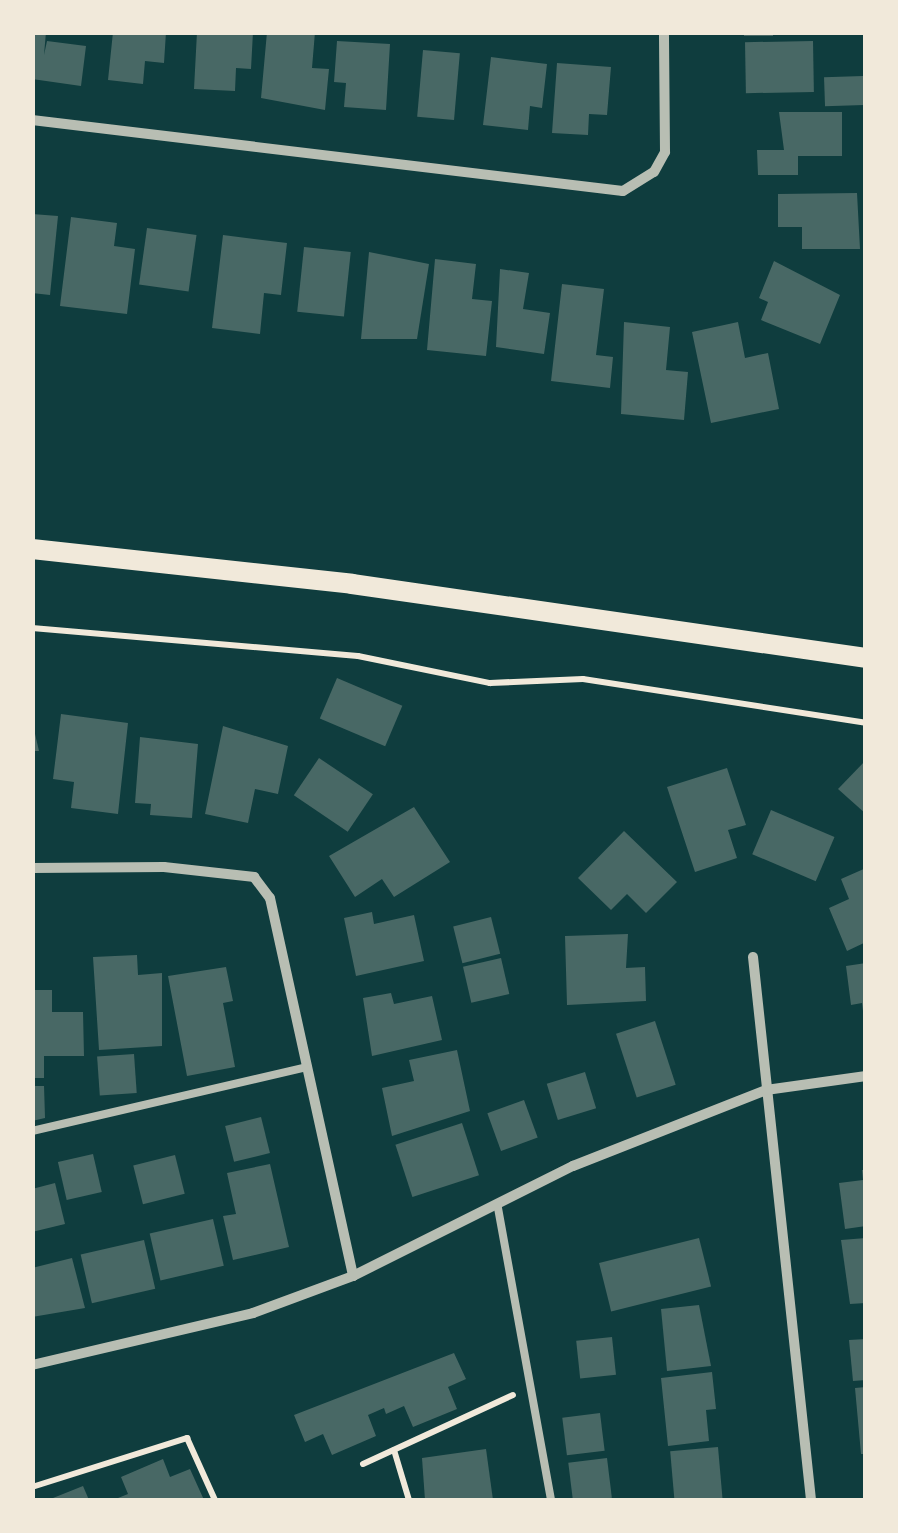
<!DOCTYPE html>
<html>
<head>
<meta charset="utf-8">
<style>
  body { margin:0 }
  #map { position:relative; width:898px; height:1533px; overflow:hidden; background:#0f3d3e; font-family:"Zilla Slab",serif }
  div>[style] { position:absolute }
  [style*='--x'] { left:calc(var(--x)*1px); top:calc(var(--y)*1px); width:calc(var(--w)*1px); rotate:calc(var(--a)*1deg) }
  .building>* { inset:0; background:#486865; transform-origin:0 0 }
  .path>* { height:6px; margin:-3px; padding:0 3px; transform-origin:3px; border-radius:3px; background:#f1e9da }
  .service>* { height:8px; margin:-4px; padding:0 4px; transform-origin:4px; border-radius:4px; background:#b8beb3 }
  .minor>* { height:10px; margin:-5px; padding:0 5px; transform-origin:5px; border-radius:5px; background:#b8beb3 }
  .secondary>* { height:20px; margin:-10px; padding:0 10px; transform-origin:10px; border-radius:10px; background:#f1e9da }
  span { translate:-50% -50%; white-space:nowrap; text-align:center; line-height:1.15; -webkit-text-stroke:10px #f1e9da; paint-order:stroke }
  .frame { position:absolute; inset:0; border:35px solid #f1e9da; pointer-events:none }
</style>
</head>
<body>
<div id="map">
  <div class="building">
    <div style="clip-path:polygon(32px 32px,46px 32px,44px 55px,47px 41px,86px 46px,81px 86px,32px 79px)"></div>
    <div style="clip-path:polygon(113px 32px,166px 32px,164px 63px,145px 61px,143px 84px,108px 80px)"></div>
    <div style="clip-path:polygon(197px 32px,253px 32px,251px 69px,236px 68px,235px 91px,194px 89px)"></div>
    <div style="clip-path:polygon(267px 32px,315px 32px,312px 68px,329px 69px,325px 110px,261px 98px)"></div>
    <div style="left:744px;top:32px;width:29px;height:4px"></div>
    <div style="clip-path:polygon(337px 41px,390px 44px,386px 110px,344px 107px,346px 83px,334px 82px)"></div>
    <div style="left:813px;top:41px;width:51px;height:68px;rotate:89deg"></div>
    <div style="left:423px;top:50px;width:37px;height:67px;rotate:5deg"></div>
    <div style="clip-path:polygon(491px 57px,547px 64px,542px 108px,530px 106px,528px 130px,483px 125px)"></div>
    <div style="clip-path:polygon(557px 63px,611px 67px,607px 115px,589px 114px,588px 135px,552px 133px)"></div>
    <div style="left:863px;top:76px;width:29px;height:39px;rotate:88deg"></div>
    <div style="clip-path:polygon(779px 112px,842px 112px,842px 156px,798px 156px,798px 175px,758px 175px,757px 150px,784px 150px)"></div>
    <div style="clip-path:polygon(857px 193px,860px 249px,802px 249px,802px 227px,778px 227px,778px 194px)"></div>
    <div style="clip-path:polygon(32px 214px,58px 216px,50px 295px,32px 293px)"></div>
    <div style="clip-path:polygon(71px 217px,117px 223px,114px 246px,135px 249px,127px 314px,60px 306px)"></div>
    <div style="left:147px;top:228px;width:50px;height:57px;rotate:8deg"></div>
    <div style="clip-path:polygon(223px 235px,287px 243px,281px 295px,264px 293px,260px 334px,212px 328px)"></div>
    <div style="left:304px;top:247px;width:47px;height:65px;rotate:6deg"></div>
    <div style="clip-path:polygon(369px 252px,429px 264px,417px 339px,361px 339px)"></div>
    <div style="clip-path:polygon(435px 259px,476px 264px,472px 299px,492px 301px,486px 356px,427px 350px)"></div>
    <div style="clip-path:polygon(774px 261px,840px 295px,820px 344px,761px 320px,768px 302px,759px 298px)"></div>
    <div style="clip-path:polygon(500px 269px,529px 273px,523px 309px,550px 313px,544px 354px,496px 347px)"></div>
    <div style="clip-path:polygon(562px 284px,604px 289px,596px 355px,613px 357px,610px 388px,551px 381px)"></div>
    <div style="clip-path:polygon(624px 322px,670px 327px,666px 370px,688px 372px,684px 420px,621px 414px)"></div>
    <div style="clip-path:polygon(738px 322px,745px 358px,768px 353px,779px 409px,711px 423px,692px 332px)"></div>
    <div style="left:337px;top:678px;width:71px;height:44px;rotate:23deg"></div>
    <div style="clip-path:polygon(61px 714px,128px 723px,118px 814px,71px 808px,74px 782px,53px 779px)"></div>
    <div style="clip-path:polygon(32px 721px,39px 751px,32px 751px)"></div>
    <div style="clip-path:polygon(223px 726px,288px 746px,278px 794px,255px 789px,248px 823px,205px 814px)"></div>
    <div style="clip-path:polygon(140px 737px,198px 744px,192px 818px,150px 815px,151px 804px,135px 803px)"></div>
    <div style="left:319px;top:758px;width:65px;height:45px;rotate:34deg"></div>
    <div style="clip-path:polygon(866px 760px,866px 814px,838px 789px)"></div>
    <div style="clip-path:polygon(727px 768px,746px 825px,728px 830px,737px 858px,695px 872px,667px 787px)"></div>
    <div style="clip-path:polygon(414px 807px,450px 862px,394px 897px,382px 879px,355px 897px,329px 856px)"></div>
    <div style="left:771px;top:810px;width:69px;height:48px;rotate:23deg"></div>
    <div style="clip-path:polygon(624px 831px,677px 882px,646px 913px,627px 894px,611px 910px,578px 878px)"></div>
    <div style="clip-path:polygon(866px 868px,866px 942px,847px 951px,829px 908px,849px 899px,841px 879px)"></div>
    <div style="clip-path:polygon(372px 912px,374px 924px,414px 915px,424px 961px,356px 976px,344px 918px)"></div>
    <div style="left:491px;top:917px;width:38px;height:39px;rotate:76deg"></div>
    <div style="clip-path:polygon(628px 934px,626px 968px,645px 967px,646px 1001px,567px 1005px,565px 936px)"></div>
    <div style="clip-path:polygon(137px 955px,138px 975px,162px 973px,162px 1046px,99px 1050px,93px 957px)"></div>
    <div style="left:501px;top:958px;width:37px;height:39px;rotate:77deg"></div>
    <div style="clip-path:polygon(866px 963px,866px 1010px,863px 1011px,862px 1003px,851px 1005px,846px 966px)"></div>
    <div style="clip-path:polygon(226px 967px,233px 1001px,223px 1003px,235px 1067px,187px 1076px,168px 976px)"></div>
    <div style="clip-path:polygon(32px 990px,52px 990px,52px 1012px,83px 1012px,84px 1056px,44px 1056px,44px 1078px,32px 1078px)"></div>
    <div style="clip-path:polygon(391px 993px,394px 1004px,432px 996px,442px 1040px,372px 1056px,363px 998px)"></div>
    <div style="left:655px;top:1021px;width:67px;height:41px;rotate:72deg"></div>
    <div style="clip-path:polygon(457px 1050px,470px 1111px,392px 1136px,382px 1088px,414px 1081px,409px 1060px)"></div>
    <div style="left:134px;top:1054px;width:39px;height:37px;rotate:86deg"></div>
    <div style="left:585px;top:1072px;width:38px;height:40px;rotate:73deg"></div>
    <div style="clip-path:polygon(32px 1086px,44px 1086px,45px 1118px,32px 1121px)"></div>
    <div style="left:524px;top:1100px;width:40px;height:39px;rotate:70deg"></div>
    <div style="left:261px;top:1117px;width:37px;height:37px;rotate:76deg"></div>
    <div style="left:462px;top:1123px;width:55px;height:70px;rotate:72deg"></div>
    <div style="left:93px;top:1154px;width:39px;height:36px;rotate:77deg"></div>
    <div style="left:175px;top:1155px;width:40px;height:43px;rotate:76deg"></div>
    <div style="clip-path:polygon(270px 1164px,289px 1247px,233px 1260px,223px 1216px,236px 1214px,227px 1173px)"></div>
    <div style="clip-path:polygon(862px 1170px,866px 1170px,866px 1226px,845px 1229px,839px 1183px,863px 1180px)"></div>
    <div style="clip-path:polygon(55px 1183px,65px 1224px,32px 1232px,32px 1189px)"></div>
    <div style="left:213px;top:1219px;width:48px;height:65px;rotate:77deg"></div>
    <div style="left:699px;top:1238px;width:50px;height:103px;rotate:76deg"></div>
    <div style="clip-path:polygon(866px 1238px,866px 1303px,850px 1304px,841px 1240px)"></div>
    <div style="left:144px;top:1240px;width:50px;height:65px;rotate:77deg"></div>
    <div style="clip-path:polygon(72px 1258px,85px 1308px,32px 1317px,32px 1268px)"></div>
    <div style="clip-path:polygon(699px 1305px,711px 1366px,667px 1371px,661px 1309px)"></div>
    <div style="left:612px;top:1337px;width:38px;height:36px;rotate:84deg"></div>
    <div style="clip-path:polygon(866px 1339px,866px 1380px,853px 1381px,849px 1340px)"></div>
    <div style="clip-path:polygon(454px 1353px,466px 1379px,448px 1387px,457px 1409px,413px 1427px,404px 1406px,386px 1414px,384px 1408px,368px 1415px,376px 1436px,332px 1455px,323px 1434px,305px 1442px,294px 1415px)"></div>
    <div style="clip-path:polygon(712px 1372px,716px 1409px,706px 1410px,709px 1441px,668px 1446px,661px 1378px)"></div>
    <div style="clip-path:polygon(866px 1387px,866px 1454px,861px 1454px,855px 1388px)"></div>
    <div style="left:600px;top:1413px;width:38px;height:38px;rotate:83deg"></div>
    <div style="left:718px;top:1447px;width:53px;height:48px;rotate:85deg"></div>
    <div style="clip-path:polygon(486px 1449px,493px 1500px,425px 1500px,422px 1458px)"></div>
    <div style="left:607px;top:1458px;width:40px;height:39px;rotate:83deg"></div>
    <div style="clip-path:polygon(163px 1459px,170px 1477px,190px 1469px,204px 1500px,113px 1500px,128px 1494px,121px 1477px)"></div>
    <div style="clip-path:polygon(83px 1486px,89px 1500px,48px 1500px)"></div>
  </div>
  <div class="path">
    <div style="--x:32;--y:628;--w:327;--a:4.9"></div>
    <div style="--x:358;--y:656;--w:135;--a:11.6"></div>
    <div style="--x:490;--y:683;--w:93;--a:-2.5"></div>
    <div style="--x:583;--y:679;--w:286;--a:8.8"></div>
    <div style="--x:394;--y:1450;--w:52;--a:73.3"></div>
    <div style="--x:363;--y:1464;--w:165;--a:-24.7"></div>
    <div style="--x:32;--y:1487;--w:163;--a:-17.5"></div>
    <div style="--x:187;--y:1438;--w:68;--a:65.7"></div>
  </div>
  <div class="service">
    <div style="--x:32;--y:1131;--w:283;--a:-13.1"></div>
    <div style="--x:498;--y:1208;--w:297;--a:79.7"></div>
  </div>
  <div class="minor">
    <div style="--x:32;--y:120;--w:595;--a:6.85"></div>
    <div style="--x:623;--y:191;--w:36;--a:-32"></div>
    <div style="--x:654;--y:172;--w:23;--a:-61"></div>
    <div style="--x:665;--y:152;--w:120;--a:-90.5"></div>
    <div style="--x:32;--y:868;--w:132;--a:-0.4"></div>
    <div style="--x:164;--y:867;--w:91;--a:6.3"></div>
    <div style="--x:254;--y:877;--w:26;--a:53"></div>
    <div style="--x:270;--y:898;--w:387;--a:77.6"></div>
    <div style="--x:753;--y:957;--w:546;--a:83.9"></div>
    <div style="--x:32;--y:1365;--w:227;--a:-13.2"></div>
    <div style="--x:253;--y:1313;--w:107;--a:-20.3"></div>
    <div style="--x:353;--y:1276;--w:246;--a:-26.6"></div>
    <div style="--x:573;--y:1166;--w:207;--a:-21.5"></div>
    <div style="--x:766;--y:1090;--w:101;--a:-8"></div>
  </div>
  <div class="secondary">
    <div style="--x:32;--y:549;--w:322;--a:6.2"></div>
    <div style="--x:352;--y:584;--w:519;--a:8.19"></div>
  </div>
  <div class="frame"></div>
</div>
</body>
</html>
